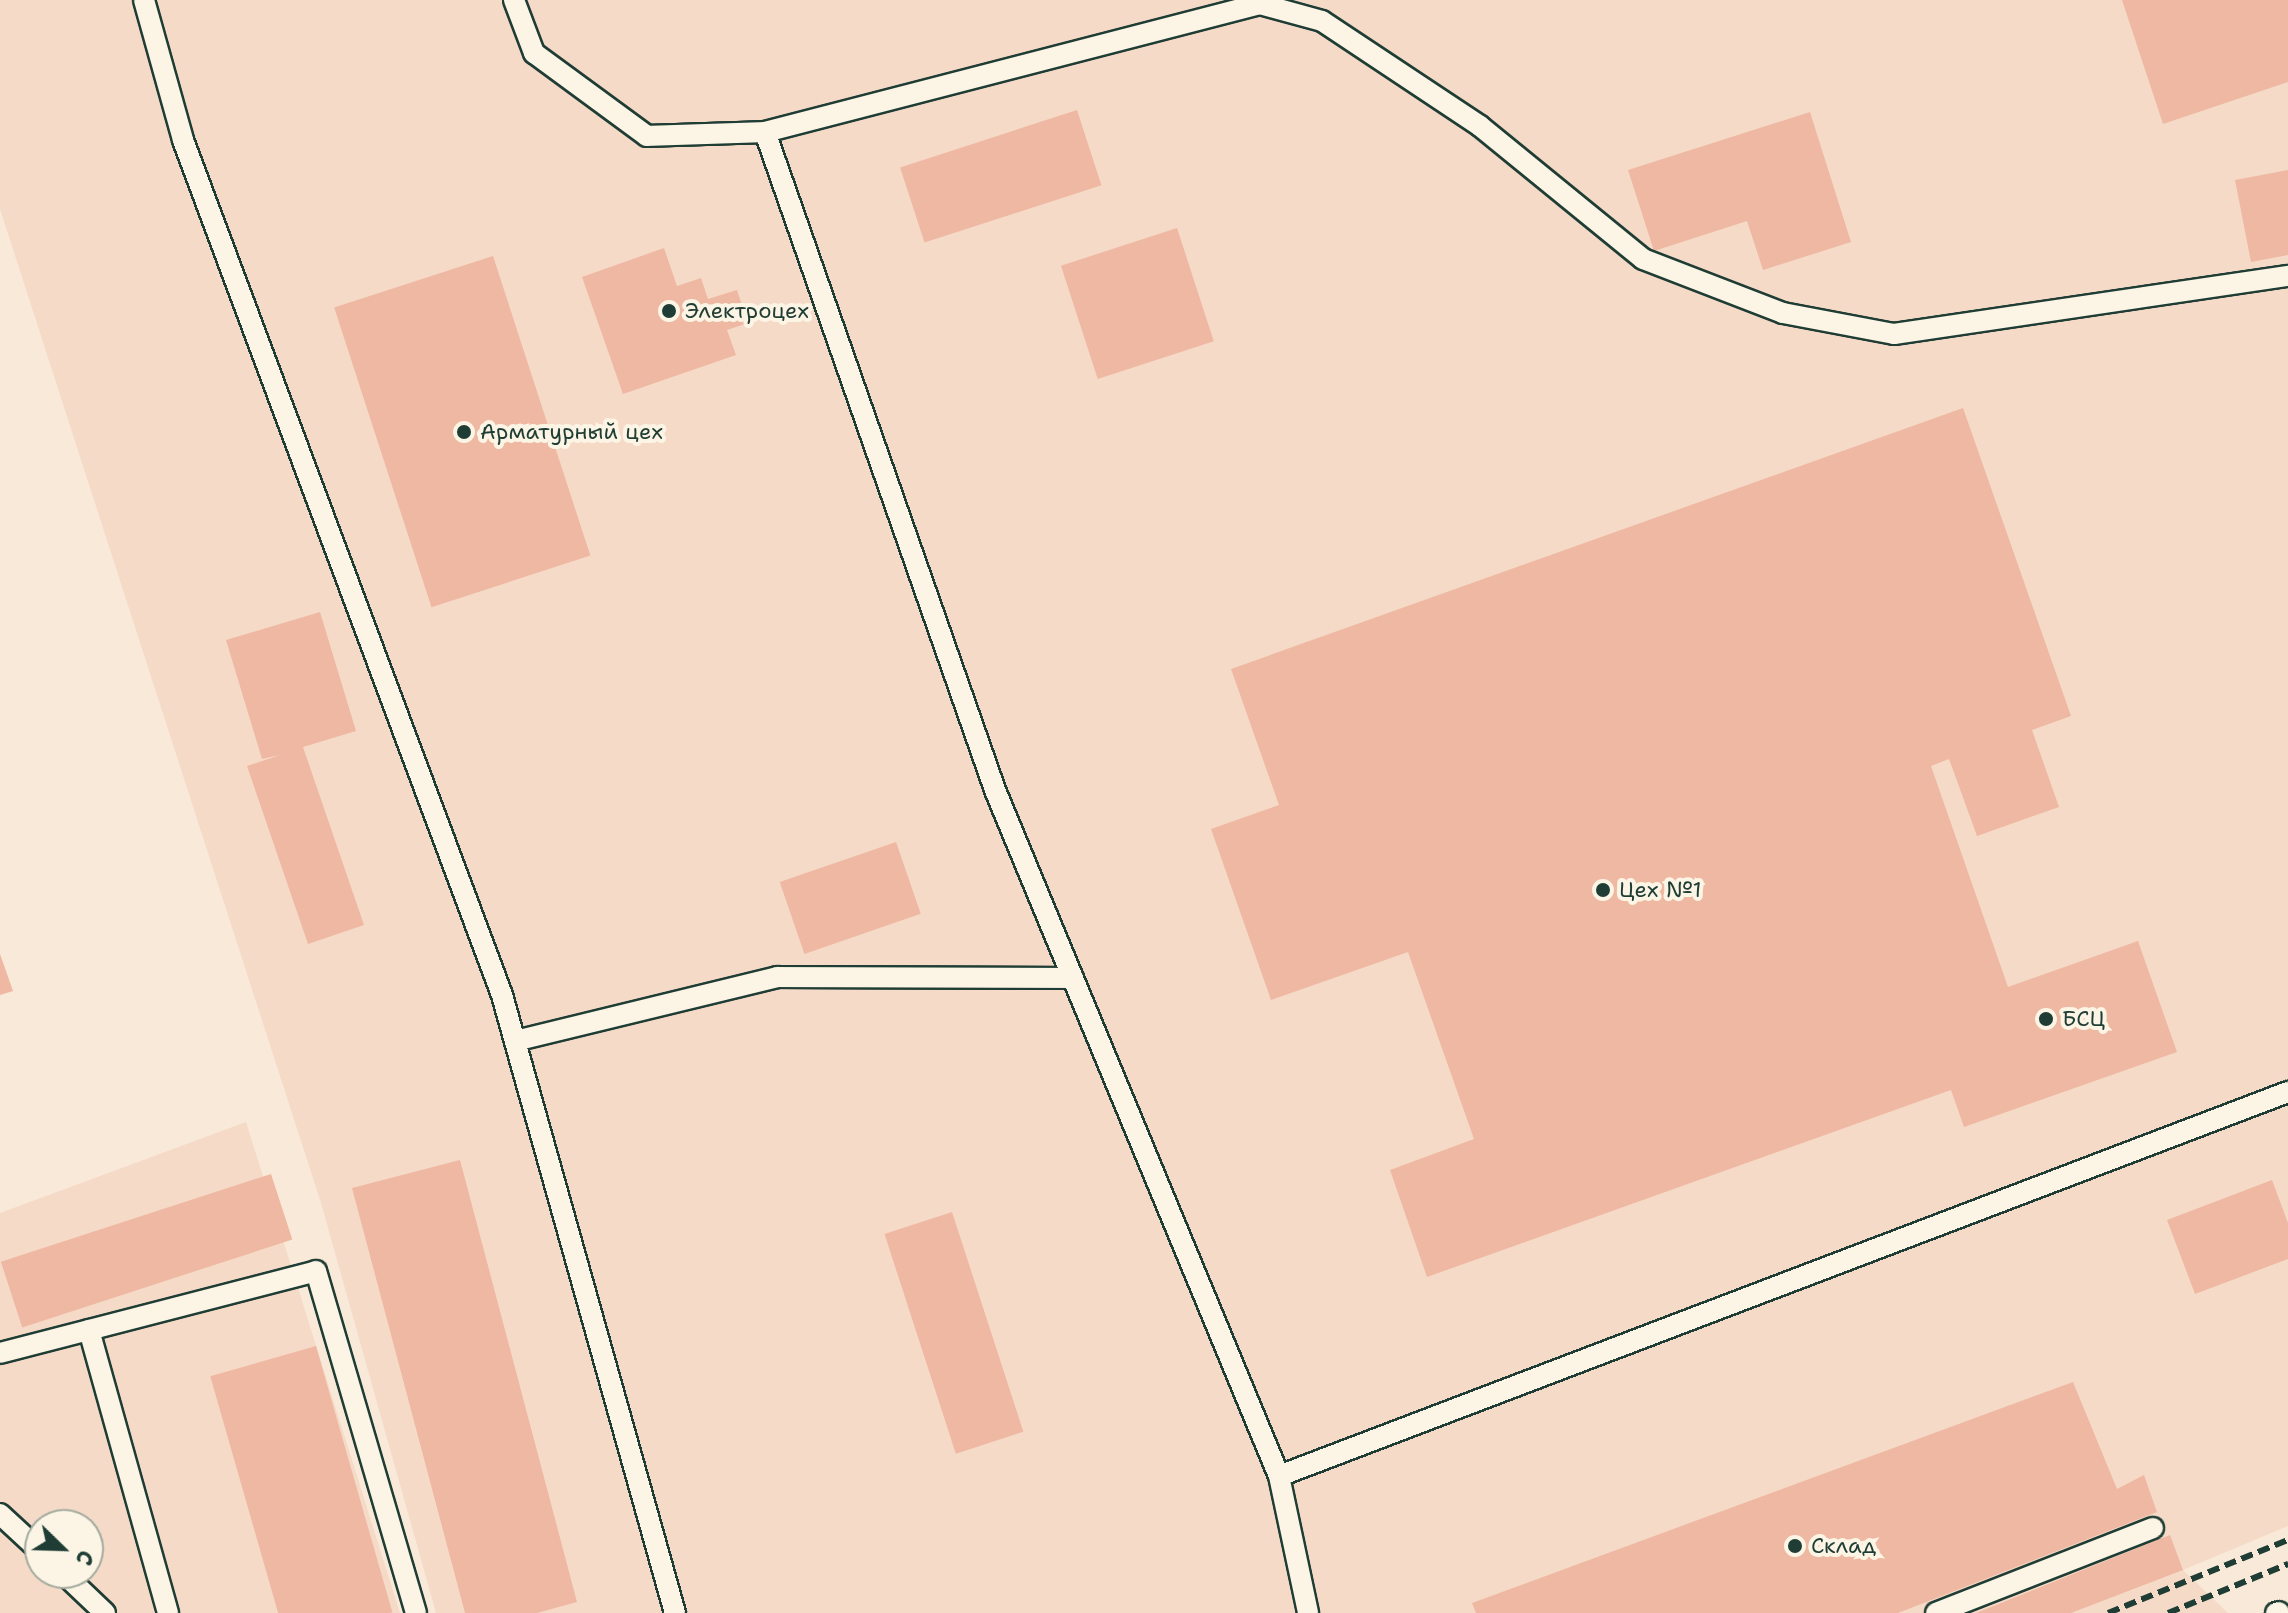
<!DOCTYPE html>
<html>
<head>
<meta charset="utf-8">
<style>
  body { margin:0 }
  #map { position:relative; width:2288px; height:1613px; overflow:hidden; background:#f9e9d8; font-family:"Shantell Sans",sans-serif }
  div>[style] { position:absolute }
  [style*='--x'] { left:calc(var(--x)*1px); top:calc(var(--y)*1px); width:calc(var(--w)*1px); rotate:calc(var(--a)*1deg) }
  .built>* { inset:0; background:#f6dac8 }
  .building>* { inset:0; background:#eeb8a2; transform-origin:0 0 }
  .roads { filter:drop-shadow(2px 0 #1f3d34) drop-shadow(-2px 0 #1f3d34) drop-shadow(0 2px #1f3d34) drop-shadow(0 -2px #1f3d34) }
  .service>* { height:20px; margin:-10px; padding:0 10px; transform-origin:10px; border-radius:10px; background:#fcf5e5 }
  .rail>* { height:6px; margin-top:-3px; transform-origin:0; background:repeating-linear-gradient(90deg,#1f3d34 0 12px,transparent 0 18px) }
  .dots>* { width:22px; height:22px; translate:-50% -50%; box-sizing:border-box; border:4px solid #fcf5e5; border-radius:50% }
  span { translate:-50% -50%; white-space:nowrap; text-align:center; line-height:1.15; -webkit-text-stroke:8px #fcf5e5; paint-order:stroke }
  .poi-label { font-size:22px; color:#1f3d34 }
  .left { translate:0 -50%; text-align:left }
  .north { position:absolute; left:24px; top:1509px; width:80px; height:80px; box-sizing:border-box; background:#fcf5e5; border:2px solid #a4ab9e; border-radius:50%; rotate:113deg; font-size:22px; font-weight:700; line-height:32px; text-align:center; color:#1f3d34 }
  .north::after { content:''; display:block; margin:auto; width:28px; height:36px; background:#1f3d34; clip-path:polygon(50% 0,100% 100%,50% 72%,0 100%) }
</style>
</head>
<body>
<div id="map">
  <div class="built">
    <div style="clip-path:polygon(0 0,2288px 0,2288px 1526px,2183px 1570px,2228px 1613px,436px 1613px,321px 1203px,0 209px)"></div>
    <div style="clip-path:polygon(evenodd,246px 1122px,400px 1613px,0 1613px,0 1213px,246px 1122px,40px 1525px,88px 1525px,88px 1573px,40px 1573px,40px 1525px)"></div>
  </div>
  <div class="building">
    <div style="clip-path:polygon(2122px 0,2288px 0,2288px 82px,2163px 124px)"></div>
    <div style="left:1077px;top:110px;width:79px;height:186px;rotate:72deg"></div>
    <div style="clip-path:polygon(1810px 112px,1851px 242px,1763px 270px,1747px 221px,1654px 251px,1628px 170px)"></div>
    <div style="clip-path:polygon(2288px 170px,2288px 255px,2251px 262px,2235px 180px)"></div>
    <div style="left:1177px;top:228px;width:119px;height:122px;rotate:72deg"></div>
    <div style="clip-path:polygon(664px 248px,677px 286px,701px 278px,708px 299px,737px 290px,748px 323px,727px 330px,736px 355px,623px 394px,582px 277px)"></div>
    <div style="left:493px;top:256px;width:315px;height:167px;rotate:72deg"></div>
    <div style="clip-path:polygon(1963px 408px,2071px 716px,2032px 730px,2059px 807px,1977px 836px,1949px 759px,1931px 766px,2008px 987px,2138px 941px,2177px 1052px,1964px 1127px,1951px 1090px,1427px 1277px,1390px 1170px,1474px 1139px,1408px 952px,1271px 1000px,1211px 829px,1279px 805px,1231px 669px)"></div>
    <div style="clip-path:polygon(320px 612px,356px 731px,303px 747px,364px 925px,308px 944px,247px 766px,280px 755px,262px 759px,226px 640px)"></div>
    <div style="left:896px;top:842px;width:76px;height:123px;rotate:71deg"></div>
    <div style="clip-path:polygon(0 954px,13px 991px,0 995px)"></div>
    <div style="clip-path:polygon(460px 1160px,577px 1602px,537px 1613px,465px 1613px,352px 1188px)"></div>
    <div style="left:271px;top:1174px;width:69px;height:284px;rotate:72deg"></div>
    <div style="clip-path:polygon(2272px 1180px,2288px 1223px,2288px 1259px,2195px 1294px,2167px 1220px)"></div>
    <div style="left:952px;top:1212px;width:231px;height:71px;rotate:72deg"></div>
    <div style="left:316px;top:1346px;width:277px;height:110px;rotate:74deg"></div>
    <div style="clip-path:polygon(2073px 1382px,2117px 1489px,2144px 1475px,2157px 1512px,1898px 1613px,1476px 1613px,1472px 1603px)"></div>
    <div style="clip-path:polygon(2170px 1535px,2183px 1570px,2071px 1613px,1976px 1613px)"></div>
  </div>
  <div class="roads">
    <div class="service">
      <div style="--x:144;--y:0;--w:145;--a:74.4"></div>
      <div style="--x:183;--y:140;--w:913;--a:69.54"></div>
      <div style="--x:502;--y:995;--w:642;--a:74.36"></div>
      <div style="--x:514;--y:0;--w:57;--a:69.3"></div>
      <div style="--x:534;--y:53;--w:140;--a:36.3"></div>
      <div style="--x:647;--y:136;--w:118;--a:-1.9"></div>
      <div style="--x:765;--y:132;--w:697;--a:70.73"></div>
      <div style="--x:995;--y:790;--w:742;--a:67.51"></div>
      <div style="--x:1279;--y:1476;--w:140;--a:78"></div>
      <div style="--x:765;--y:132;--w:511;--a:-14.5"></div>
      <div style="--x:1260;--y:4;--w:64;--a:15.3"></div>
      <div style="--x:1322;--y:21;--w:190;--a:33.6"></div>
      <div style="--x:1480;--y:126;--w:210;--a:39.2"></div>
      <div style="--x:1643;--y:259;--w:150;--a:21.1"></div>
      <div style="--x:1783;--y:313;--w:113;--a:10.7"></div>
      <div style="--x:1894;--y:334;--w:398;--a:-8.4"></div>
      <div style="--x:515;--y:1041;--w:270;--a:-13.7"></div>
      <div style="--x:777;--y:977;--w:296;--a:0.2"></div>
      <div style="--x:89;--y:1330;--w:294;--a:74.4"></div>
      <div style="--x:0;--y:1353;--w:326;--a:-14.5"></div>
      <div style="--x:316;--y:1271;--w:356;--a:73.7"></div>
      <div style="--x:1279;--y:1476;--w:1080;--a:-20.84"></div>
      <div style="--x:0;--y:1514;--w:54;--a:42.8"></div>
      <div style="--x:63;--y:1573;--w:58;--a:43.6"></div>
      <div style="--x:1936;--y:1613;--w:233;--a:-21.4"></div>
      <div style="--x:2276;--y:1613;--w:3;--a:-18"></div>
    </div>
  </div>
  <div class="rail">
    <div style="--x:2108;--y:1613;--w:194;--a:-22.1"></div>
    <div style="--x:2168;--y:1613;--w:130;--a:-22.2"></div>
  </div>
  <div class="dots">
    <div style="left:669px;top:311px;background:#1f3d34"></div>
    <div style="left:464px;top:432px;background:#1f3d34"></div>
    <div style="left:1603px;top:890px;background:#1f3d34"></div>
    <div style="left:2046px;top:1019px;background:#1f3d34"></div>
    <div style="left:1795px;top:1546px;background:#1f3d34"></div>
  </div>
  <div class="poi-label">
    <span class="left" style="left:685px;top:311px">Электроцех</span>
    <span class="left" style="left:480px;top:432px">Арматурный цех</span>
    <span class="left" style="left:1619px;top:890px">Цех №1</span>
    <span class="left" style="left:2062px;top:1019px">БСЦ</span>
    <span class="left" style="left:1811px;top:1546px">Склад</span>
  </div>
  <div class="north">С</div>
</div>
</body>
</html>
